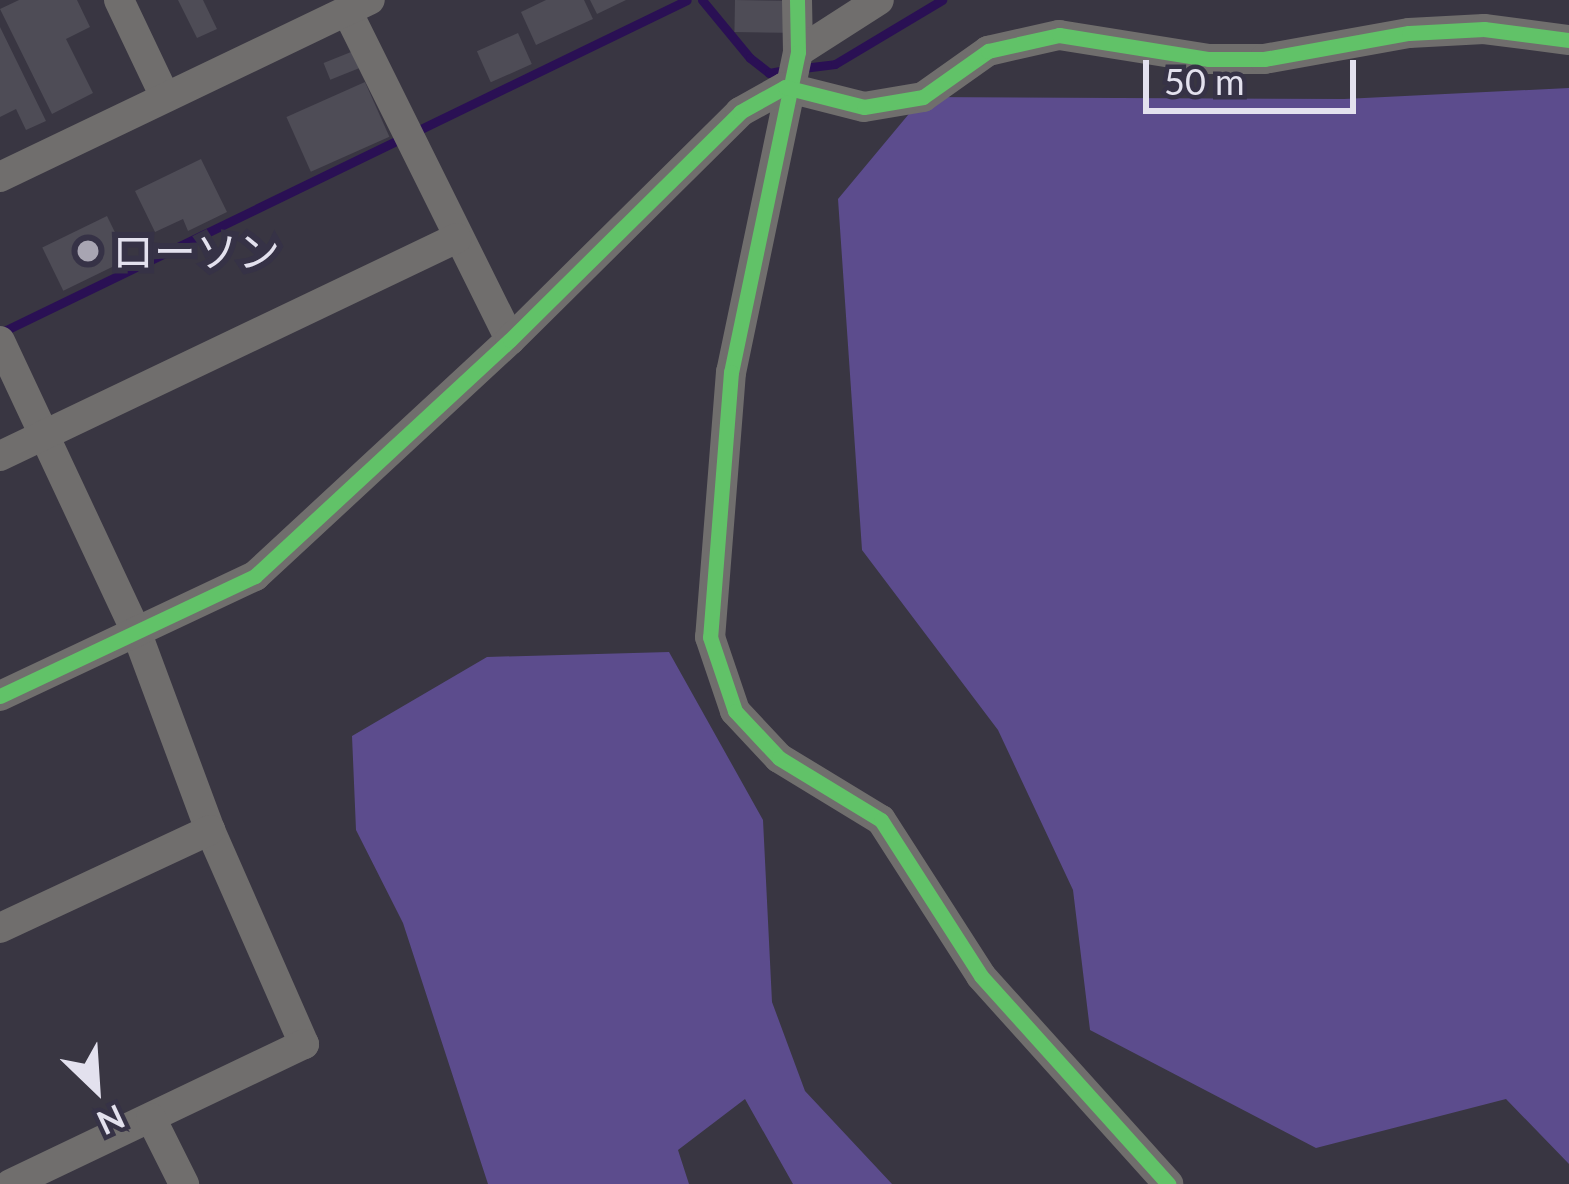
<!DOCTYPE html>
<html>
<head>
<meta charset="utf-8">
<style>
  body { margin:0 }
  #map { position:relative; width:1569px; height:1184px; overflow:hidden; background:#393642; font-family:Lato,"Noto Sans JP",sans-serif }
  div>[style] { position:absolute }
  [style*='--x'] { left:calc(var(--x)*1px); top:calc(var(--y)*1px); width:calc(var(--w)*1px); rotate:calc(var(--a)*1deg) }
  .green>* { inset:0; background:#5c4c8d }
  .stream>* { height:9px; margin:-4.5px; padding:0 4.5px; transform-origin:4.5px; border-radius:4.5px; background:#2a1054 }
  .building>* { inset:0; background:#4e4c56; transform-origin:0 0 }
  .minor>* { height:30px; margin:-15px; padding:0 15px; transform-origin:15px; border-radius:15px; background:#706e6d }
  .cycleway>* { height:15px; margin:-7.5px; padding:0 7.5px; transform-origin:7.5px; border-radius:7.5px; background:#61c268 }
  .dots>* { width:33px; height:33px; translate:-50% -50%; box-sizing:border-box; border:6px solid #363246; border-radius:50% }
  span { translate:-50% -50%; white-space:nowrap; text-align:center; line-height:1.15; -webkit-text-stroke:12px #363246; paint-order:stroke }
  .poi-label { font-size:42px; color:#e3e1ee }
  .left { translate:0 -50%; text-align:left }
  .north { position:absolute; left:36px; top:1028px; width:120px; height:120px; -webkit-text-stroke:9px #363246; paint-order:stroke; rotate:155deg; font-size:33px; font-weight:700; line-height:48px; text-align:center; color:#e3e1ee }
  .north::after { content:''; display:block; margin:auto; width:42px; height:54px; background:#e3e1ee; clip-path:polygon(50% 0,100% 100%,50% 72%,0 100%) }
  .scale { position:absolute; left:1143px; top:60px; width:213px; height:54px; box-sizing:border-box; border:6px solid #e3e1ee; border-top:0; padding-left:15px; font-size:36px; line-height:42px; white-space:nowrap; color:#e3e1ee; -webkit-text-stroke:9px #363246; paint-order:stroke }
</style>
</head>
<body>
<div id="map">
  <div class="green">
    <div style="clip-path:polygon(1569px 88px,1569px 1164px,1506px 1099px,1316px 1148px,1090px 1030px,1073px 890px,998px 730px,862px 550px,838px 199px,923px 97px,1344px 99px)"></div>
    <div style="clip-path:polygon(669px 652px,763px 820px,772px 1002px,805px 1091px,892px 1184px,793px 1184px,745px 1099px,678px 1150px,689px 1184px,488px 1184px,403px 923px,356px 830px,352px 736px,487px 657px)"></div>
  </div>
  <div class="stream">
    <div style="--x:702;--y:0;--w:75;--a:50.4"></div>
    <div style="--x:750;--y:58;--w:24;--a:38"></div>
    <div style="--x:769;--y:73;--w:17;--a:-10"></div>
    <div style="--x:803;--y:68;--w:32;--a:-7"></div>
    <div style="--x:835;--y:64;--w:125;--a:-30.9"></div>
    <div style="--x:0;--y:333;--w:763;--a:-25.86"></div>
  </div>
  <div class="building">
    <div style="clip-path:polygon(19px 0,77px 0,90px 27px,66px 39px,93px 93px,52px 114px,0 9px)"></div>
    <div style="clip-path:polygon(178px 0,203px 0,217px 29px,197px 38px)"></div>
    <div style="clip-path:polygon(546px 0,584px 0,593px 19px,536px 45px,521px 12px)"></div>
    <div style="clip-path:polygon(590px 0,626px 0,597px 14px)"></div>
    <div style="left:735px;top:0;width:49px;height:32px;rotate:1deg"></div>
    <div style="clip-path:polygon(0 27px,46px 121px,26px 130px,16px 109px,0 117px)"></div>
    <div style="left:518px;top:33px;width:34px;height:45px;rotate:66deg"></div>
    <div style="left:356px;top:50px;width:18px;height:35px;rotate:68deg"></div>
    <div style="left:365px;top:82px;width:60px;height:86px;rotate:66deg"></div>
    <div style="clip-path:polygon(201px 159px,227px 212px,188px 231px,183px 219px,155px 232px,135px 191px)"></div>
    <div style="left:107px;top:216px;width:48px;height:72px;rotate:64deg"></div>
  </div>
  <div class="minor">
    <div style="--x:119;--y:0;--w:107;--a:64.6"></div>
    <div style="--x:797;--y:0;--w:52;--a:88.9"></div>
    <div style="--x:798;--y:52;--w:327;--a:101.8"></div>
    <div style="--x:731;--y:372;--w:266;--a:94.5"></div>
    <div style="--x:710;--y:637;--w:78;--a:71.3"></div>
    <div style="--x:735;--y:711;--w:64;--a:46.9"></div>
    <div style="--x:779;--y:758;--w:119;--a:31.3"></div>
    <div style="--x:881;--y:820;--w:185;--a:57.3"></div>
    <div style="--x:981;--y:976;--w:280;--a:48"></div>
    <div style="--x:347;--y:11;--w:367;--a:63.6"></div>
    <div style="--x:798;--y:52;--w:96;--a:-32.7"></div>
    <div style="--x:0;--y:177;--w:410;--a:-25.6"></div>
    <div style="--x:0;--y:341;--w:320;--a:64.9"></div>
    <div style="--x:136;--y:631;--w:212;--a:69.6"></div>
    <div style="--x:210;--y:830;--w:234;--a:66.3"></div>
    <div style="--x:304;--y:1044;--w:325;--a:154.5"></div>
    <div style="--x:0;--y:456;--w:506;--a:-25.5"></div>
    <div style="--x:0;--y:696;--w:282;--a:-25.2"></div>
    <div style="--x:255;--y:576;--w:347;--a:-42.8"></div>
    <div style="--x:510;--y:340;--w:324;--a:-44.7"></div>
    <div style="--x:740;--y:112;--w:51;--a:-29.1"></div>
    <div style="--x:785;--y:87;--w:81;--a:14.2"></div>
    <div style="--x:864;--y:107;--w:60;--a:-9.6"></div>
    <div style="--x:923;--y:97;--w:80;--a:-35.3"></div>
    <div style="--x:988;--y:51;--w:73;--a:-12.7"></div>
    <div style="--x:1059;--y:35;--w:152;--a:9.1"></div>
    <div style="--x:1209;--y:59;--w:55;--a:0"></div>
    <div style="--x:1264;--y:59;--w:147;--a:-10.2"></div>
    <div style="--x:1409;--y:33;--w:75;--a:-3.1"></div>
    <div style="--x:1484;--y:29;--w:86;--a:7.4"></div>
    <div style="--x:0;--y:928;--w:232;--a:-25"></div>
    <div style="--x:151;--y:1118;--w:74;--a:63.4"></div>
  </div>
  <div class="cycleway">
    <div style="--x:797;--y:0;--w:52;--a:88.9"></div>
    <div style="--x:798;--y:52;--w:327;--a:101.8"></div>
    <div style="--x:731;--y:372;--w:266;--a:94.5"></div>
    <div style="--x:710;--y:637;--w:78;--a:71.3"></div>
    <div style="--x:735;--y:711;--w:64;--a:46.9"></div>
    <div style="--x:779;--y:758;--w:119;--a:31.3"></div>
    <div style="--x:881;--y:820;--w:185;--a:57.3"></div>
    <div style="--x:981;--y:976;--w:280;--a:48"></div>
    <div style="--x:0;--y:696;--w:282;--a:-25.2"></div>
    <div style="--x:255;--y:576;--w:347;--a:-42.8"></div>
    <div style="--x:510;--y:340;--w:324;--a:-44.7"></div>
    <div style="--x:740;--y:112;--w:51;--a:-29.1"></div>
    <div style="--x:785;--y:87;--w:81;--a:14.2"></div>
    <div style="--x:864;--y:107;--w:60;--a:-9.6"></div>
    <div style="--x:923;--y:97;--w:80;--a:-35.3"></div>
    <div style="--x:988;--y:51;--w:73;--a:-12.7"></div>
    <div style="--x:1059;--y:35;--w:152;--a:9.1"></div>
    <div style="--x:1209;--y:59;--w:55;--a:0"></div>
    <div style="--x:1264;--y:59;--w:147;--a:-10.2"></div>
    <div style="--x:1409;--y:33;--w:75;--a:-3.1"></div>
    <div style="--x:1484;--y:29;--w:86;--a:7.4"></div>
  </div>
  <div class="dots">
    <div style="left:88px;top:251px;background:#a8a5b2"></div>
  </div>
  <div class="poi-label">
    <span class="left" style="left:112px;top:251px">ローソン</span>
  </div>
  <div class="north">N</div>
  <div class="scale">50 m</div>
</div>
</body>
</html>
